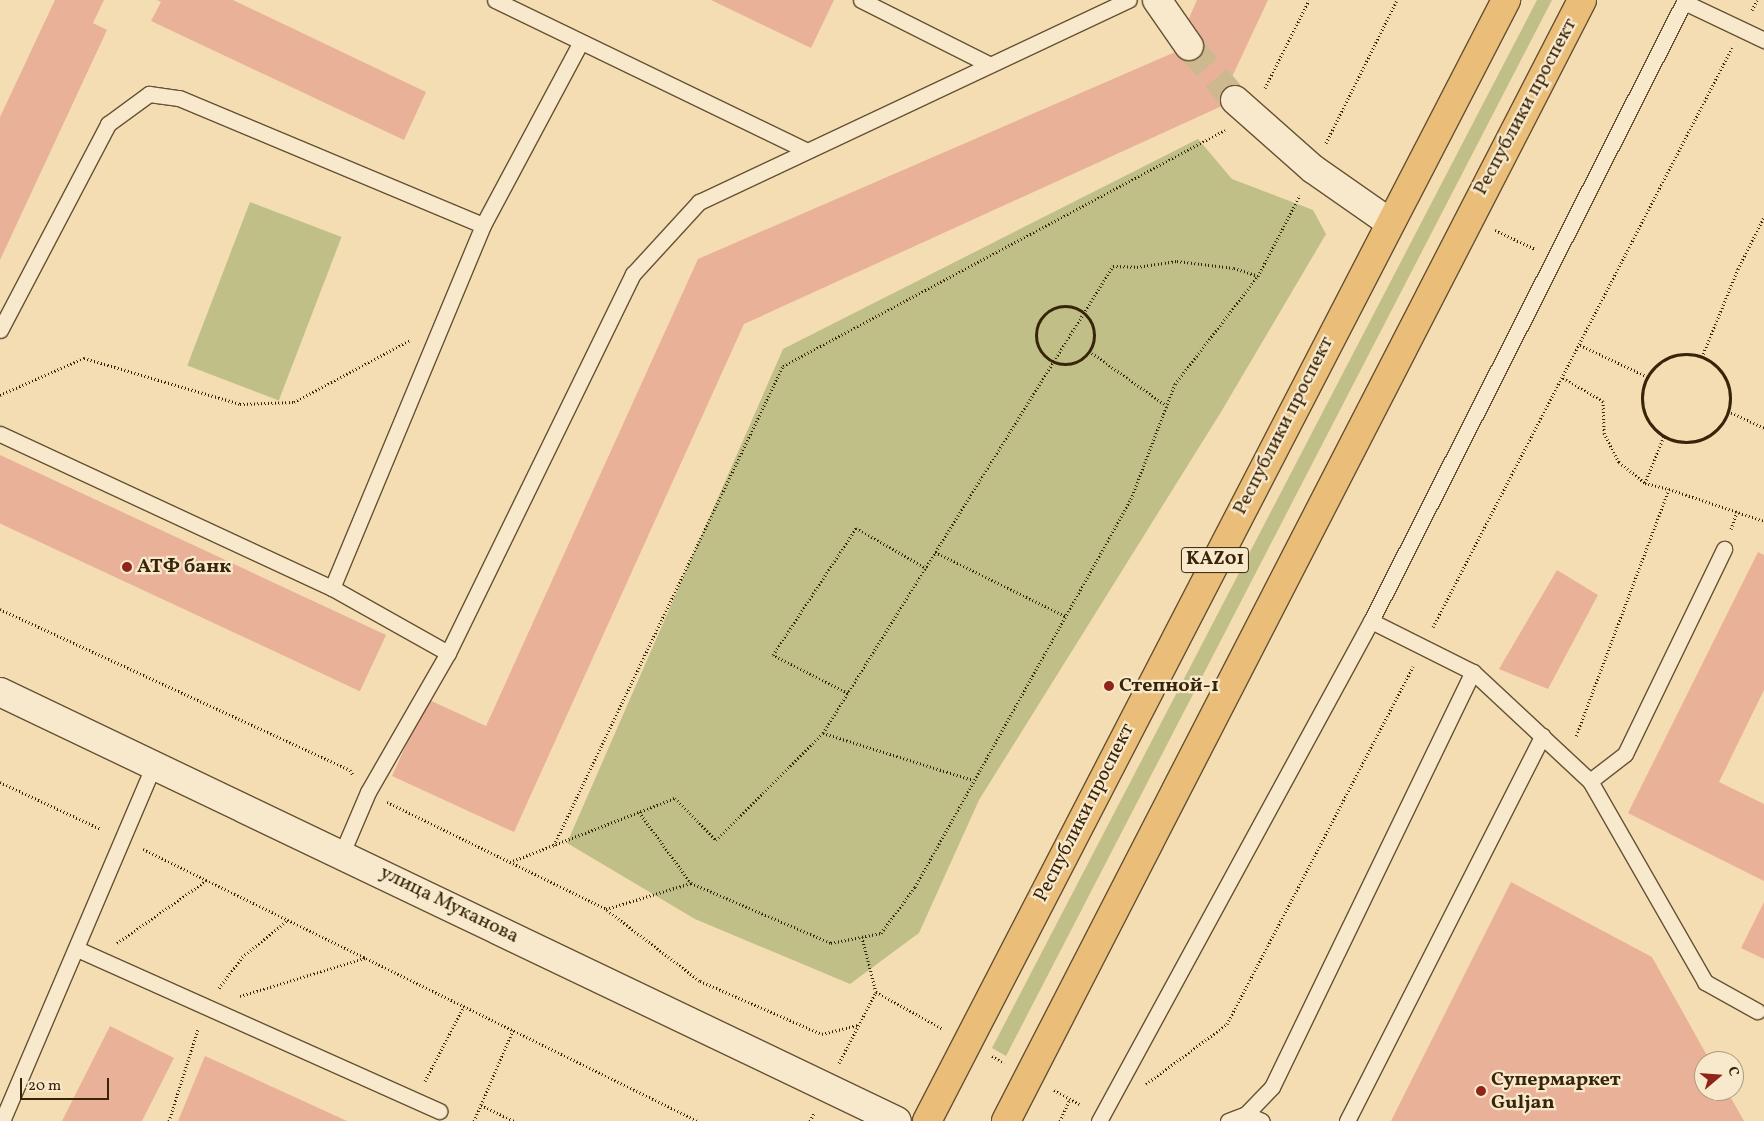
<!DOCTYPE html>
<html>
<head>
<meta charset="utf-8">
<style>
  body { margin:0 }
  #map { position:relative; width:1764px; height:1121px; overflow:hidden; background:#f4ddb2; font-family:Vollkorn,serif }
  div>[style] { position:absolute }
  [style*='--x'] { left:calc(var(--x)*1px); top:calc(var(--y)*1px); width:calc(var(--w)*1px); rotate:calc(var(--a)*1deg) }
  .green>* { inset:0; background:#c1bf88; transform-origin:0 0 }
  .building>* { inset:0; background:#eab199; transform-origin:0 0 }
  .street-tunnel>* { height:28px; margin-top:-14px; transform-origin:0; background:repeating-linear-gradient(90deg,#ceb890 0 28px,transparent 0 42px) }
  .path>* { height:3px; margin-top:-1.5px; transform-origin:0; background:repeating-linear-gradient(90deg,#372409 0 1px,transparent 0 3.5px) }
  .path>.ring { margin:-1.5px; padding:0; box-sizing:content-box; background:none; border:3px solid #372409; border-radius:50% }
  .roads { filter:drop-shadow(1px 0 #665233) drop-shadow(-1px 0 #665233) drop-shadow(0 1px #665233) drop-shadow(0 -1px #665233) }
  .lane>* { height:15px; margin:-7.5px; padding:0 7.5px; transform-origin:7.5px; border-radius:7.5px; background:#f8e9cd }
  .street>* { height:28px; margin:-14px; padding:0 14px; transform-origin:14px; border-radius:14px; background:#f8e9cd }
  .secondary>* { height:28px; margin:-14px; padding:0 14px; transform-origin:14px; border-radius:14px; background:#f8e9cd }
  .highway>* { height:28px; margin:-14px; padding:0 14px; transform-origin:14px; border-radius:14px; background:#eabe79 }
  .dots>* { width:14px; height:14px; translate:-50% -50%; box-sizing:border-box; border:2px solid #f8e9cd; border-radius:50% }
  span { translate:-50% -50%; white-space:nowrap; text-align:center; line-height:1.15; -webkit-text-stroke:4.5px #f8e9cd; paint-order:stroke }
  .shield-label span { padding:1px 4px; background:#f8e9cd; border:1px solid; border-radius:4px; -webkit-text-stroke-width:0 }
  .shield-label { font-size:19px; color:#372409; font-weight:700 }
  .street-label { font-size:20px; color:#372409 }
  .poi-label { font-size:20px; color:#372409; font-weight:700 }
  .left { translate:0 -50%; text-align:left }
  .north { position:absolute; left:1694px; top:1051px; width:50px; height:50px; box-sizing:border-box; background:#f8e9cd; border:1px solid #ab9a7f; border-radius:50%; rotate:72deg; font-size:14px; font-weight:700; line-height:20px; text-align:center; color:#372409 }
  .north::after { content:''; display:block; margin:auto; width:18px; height:22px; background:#8f2418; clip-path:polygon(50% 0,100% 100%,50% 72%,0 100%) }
  .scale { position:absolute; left:20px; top:1078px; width:89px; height:22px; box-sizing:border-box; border:2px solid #372409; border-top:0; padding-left:6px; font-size:15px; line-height:18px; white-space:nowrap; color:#372409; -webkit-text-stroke:4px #f8e9cd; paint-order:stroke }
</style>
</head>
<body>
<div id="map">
  <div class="green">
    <div style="clip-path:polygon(1537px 0,1552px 0,1006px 1056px,992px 1048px)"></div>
    <div style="clip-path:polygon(1198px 139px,1232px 179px,1313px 210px,1326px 234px,1221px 412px,979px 800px,919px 933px,850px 984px,695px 919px,567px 843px,783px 349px)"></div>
    <div style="left:250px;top:202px;width:98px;height:175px;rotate:21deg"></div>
  </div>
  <div class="building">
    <div style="clip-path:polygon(55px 0,104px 0,93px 23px,107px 30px,0 260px,0 117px)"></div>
    <div style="clip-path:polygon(157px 0,233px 0,426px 92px,404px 140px,151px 21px,161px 2px)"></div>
    <div style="clip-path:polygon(711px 0,834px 0,811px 48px)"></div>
    <div style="clip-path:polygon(1197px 0,1268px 0,1231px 79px,1235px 100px,744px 324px,514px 832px,392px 776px,427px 699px,486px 726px,698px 259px,1189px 46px,1186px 25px)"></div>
    <div style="left:0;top:455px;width:426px;height:62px;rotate:25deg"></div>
    <div style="clip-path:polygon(1758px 552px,1764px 555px,1764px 690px,1719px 782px,1764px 804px,1764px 881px,1628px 813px)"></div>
    <div style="clip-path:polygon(1557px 570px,1598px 595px,1548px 689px,1499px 669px)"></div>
    <div style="clip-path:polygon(1511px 882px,1652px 957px,1710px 1061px,1704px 1061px,1704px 1091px,1727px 1091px,1744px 1121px,1391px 1121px)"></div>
    <div style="clip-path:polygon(1764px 902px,1764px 959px,1741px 948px)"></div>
    <div style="clip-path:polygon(110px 1026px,174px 1058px,142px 1121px,62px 1121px)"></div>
    <div style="clip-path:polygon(205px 1056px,347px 1121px,178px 1121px)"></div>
  </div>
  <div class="street-tunnel">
    <div style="--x:1189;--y:46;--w:71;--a:49.6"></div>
  </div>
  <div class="path">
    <div style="--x:1752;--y:10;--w:11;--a:-63"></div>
    <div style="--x:1265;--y:88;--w:98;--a:-63.4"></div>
    <div style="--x:1326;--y:143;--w:160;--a:-63.6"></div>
    <div style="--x:1495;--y:230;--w:44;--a:25.4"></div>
    <div class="ring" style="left:1036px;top:306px;width:55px;height:55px"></div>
    <div style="--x:1580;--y:345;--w:75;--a:25.2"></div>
    <div style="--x:1089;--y:351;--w:95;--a:35.2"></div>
    <div class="ring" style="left:1642px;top:354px;width:85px;height:85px"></div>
    <div style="--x:1702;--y:357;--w:95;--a:-67.8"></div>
    <div style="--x:1738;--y:269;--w:58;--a:-63.4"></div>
    <div style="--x:1563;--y:378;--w:46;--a:29.9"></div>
    <div style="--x:1603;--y:401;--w:32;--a:88"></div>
    <div style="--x:1604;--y:433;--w:33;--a:63"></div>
    <div style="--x:1619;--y:462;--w:33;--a:39"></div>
    <div style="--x:1645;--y:483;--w:25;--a:14"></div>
    <div style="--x:1669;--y:489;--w:265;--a:110.6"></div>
    <div style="--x:0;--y:395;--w:92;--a:-23.8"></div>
    <div style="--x:84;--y:358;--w:163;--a:16.4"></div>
    <div style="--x:240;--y:404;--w:54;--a:-2.1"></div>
    <div style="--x:294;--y:402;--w:132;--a:-28.1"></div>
    <div style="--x:1728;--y:411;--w:40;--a:25"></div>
    <div style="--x:1645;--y:483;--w:51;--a:-68"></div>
    <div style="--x:1669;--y:489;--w:100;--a:18.6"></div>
    <div style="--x:1731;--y:529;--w:18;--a:-71"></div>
    <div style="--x:935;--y:552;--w:145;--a:26.2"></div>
    <div style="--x:0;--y:609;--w:385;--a:24.7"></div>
    <div style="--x:350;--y:770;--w:6;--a:59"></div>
    <div style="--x:1433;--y:627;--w:652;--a:-62.69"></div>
    <div style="--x:848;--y:693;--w:84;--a:-153.1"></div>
    <div style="--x:773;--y:655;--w:152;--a:-56.8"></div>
    <div style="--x:856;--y:528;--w:81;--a:29.7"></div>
    <div style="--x:823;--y:733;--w:157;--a:17.4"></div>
    <div style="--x:0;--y:782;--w:111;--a:25"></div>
    <div style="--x:387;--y:802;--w:244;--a:26"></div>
    <div style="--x:606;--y:909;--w:89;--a:-17"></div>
    <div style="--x:691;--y:883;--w:152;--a:23.2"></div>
    <div style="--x:831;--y:943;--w:51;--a:-11.3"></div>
    <div style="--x:881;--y:933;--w:57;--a:-53.5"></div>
    <div style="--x:915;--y:887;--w:444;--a:-60.9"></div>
    <div style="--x:1131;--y:499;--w:123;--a:-69.1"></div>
    <div style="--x:1175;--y:384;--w:136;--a:-52.5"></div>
    <div style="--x:1258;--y:276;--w:91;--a:-62.6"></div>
    <div style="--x:639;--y:812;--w:88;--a:53.8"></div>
    <div style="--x:554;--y:845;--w:531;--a:-64.45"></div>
    <div style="--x:783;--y:366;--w:501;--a:-28.1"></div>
    <div style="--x:143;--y:849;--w:618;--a:26.11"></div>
    <div style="--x:510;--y:862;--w:177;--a:-21.2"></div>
    <div style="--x:675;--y:798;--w:59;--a:45.7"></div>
    <div style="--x:716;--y:840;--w:151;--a:-45"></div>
    <div style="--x:823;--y:733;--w:550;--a:-58.16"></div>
    <div style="--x:1113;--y:266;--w:24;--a:2"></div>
    <div style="--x:1137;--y:267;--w:40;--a:-8.5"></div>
    <div style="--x:1177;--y:261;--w:57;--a:7"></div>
    <div style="--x:1234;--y:268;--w:25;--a:18"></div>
    <div style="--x:607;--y:910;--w:117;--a:37.4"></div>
    <div style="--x:700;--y:981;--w:133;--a:23.5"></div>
    <div style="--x:822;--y:1034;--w:38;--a:-14"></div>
    <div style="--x:117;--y:943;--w:110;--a:-35"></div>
    <div style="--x:219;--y:988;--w:39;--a:-53"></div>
    <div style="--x:242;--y:957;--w:59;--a:-38.8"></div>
    <div style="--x:876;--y:992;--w:77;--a:28.9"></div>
    <div style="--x:240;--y:996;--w:131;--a:-16.9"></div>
    <div style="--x:992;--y:1056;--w:14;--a:30"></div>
    <div style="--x:839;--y:1063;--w:80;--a:-62.5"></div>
    <div style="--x:876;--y:992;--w:57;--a:-104.3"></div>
    <div style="--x:425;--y:1081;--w:85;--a:-62.5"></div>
    <div style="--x:1146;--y:1084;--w:101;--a:-36.5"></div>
    <div style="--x:1227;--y:1024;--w:403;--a:-62.5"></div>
    <div style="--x:1054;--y:1090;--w:31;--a:29"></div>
    <div style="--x:481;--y:1105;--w:37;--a:26"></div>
    <div style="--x:169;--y:1121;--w:96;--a:-72.5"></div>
    <div style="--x:474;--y:1121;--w:99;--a:-66.8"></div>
    <div style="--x:810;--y:1121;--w:9;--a:-63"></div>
    <div style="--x:1060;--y:1121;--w:24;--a:-66"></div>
  </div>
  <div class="roads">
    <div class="lane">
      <div style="--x:495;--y:0;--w:344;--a:25.8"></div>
      <div style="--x:861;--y:0;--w:144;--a:26.7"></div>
      <div style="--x:1684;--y:2;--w:89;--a:25.4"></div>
      <div style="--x:0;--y:330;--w:233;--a:-62.3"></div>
      <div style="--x:108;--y:124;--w:51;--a:-36.2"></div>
      <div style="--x:149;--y:94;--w:30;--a:8"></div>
      <div style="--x:179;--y:98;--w:329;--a:22.7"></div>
      <div style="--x:0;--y:434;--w:366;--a:24.9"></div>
      <div style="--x:1371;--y:621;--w:114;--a:26.6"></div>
      <div style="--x:1473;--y:672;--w:160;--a:43"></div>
      <div style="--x:1590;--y:781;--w:232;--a:60.2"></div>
      <div style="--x:1705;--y:982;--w:60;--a:29.1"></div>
      <div style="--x:448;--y:653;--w:133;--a:-150.7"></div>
      <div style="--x:332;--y:588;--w:393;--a:-67.4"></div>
      <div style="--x:483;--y:225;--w:206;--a:-61.9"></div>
      <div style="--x:1590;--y:781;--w:44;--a:-37.6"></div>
      <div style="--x:1625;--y:754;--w:228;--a:-64.2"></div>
      <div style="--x:342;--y:853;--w:66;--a:-66.9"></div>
      <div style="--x:368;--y:792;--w:160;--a:-60.1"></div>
      <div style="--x:448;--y:653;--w:422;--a:-64"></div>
      <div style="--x:633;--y:274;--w:98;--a:-47.5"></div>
      <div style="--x:699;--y:202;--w:475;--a:-25.2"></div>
      <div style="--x:77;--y:949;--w:397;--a:24.1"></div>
      <div style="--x:1246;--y:1114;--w:17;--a:24"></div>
      <div style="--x:2;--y:1121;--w:388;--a:-66.9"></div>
      <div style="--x:1099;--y:1121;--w:569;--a:-61.45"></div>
      <div style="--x:1371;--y:621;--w:696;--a:-63.18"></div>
      <div style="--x:1228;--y:1121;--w:19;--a:-21"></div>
      <div style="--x:1246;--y:1114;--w:37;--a:-46"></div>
      <div style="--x:1272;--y:1087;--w:461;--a:-64.2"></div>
      <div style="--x:1347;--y:1121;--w:432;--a:-63.1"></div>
    </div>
    <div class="street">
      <div style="--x:1157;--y:0;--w:56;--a:55.2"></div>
      <div style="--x:1235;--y:100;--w:104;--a:41.5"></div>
      <div style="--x:1313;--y:169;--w:93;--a:34.9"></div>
    </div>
    <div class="secondary">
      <div style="--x:0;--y:692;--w:994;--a:25.56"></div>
    </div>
    <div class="highway">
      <div style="--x:927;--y:1121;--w:1262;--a:-62.68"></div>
      <div style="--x:1006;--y:1121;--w:1260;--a:-62.8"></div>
    </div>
  </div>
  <div class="dots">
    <div style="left:127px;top:567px;background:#8f2418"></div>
    <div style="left:1109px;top:686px;background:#8f2418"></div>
    <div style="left:1481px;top:1091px;background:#8f2418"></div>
  </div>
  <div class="shield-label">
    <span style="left:1215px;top:560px">KАZ01</span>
  </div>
  <div class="street-label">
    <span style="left:1526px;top:107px;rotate:-62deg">Республики проспект</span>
    <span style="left:1284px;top:426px;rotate:-63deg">Республики проспект</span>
    <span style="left:1085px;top:813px;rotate:-63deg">Республики проспект</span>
    <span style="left:449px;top:905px;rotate:26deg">улица Муканова</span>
  </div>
  <div class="poi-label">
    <span class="left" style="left:137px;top:567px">АТФ банк</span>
    <span class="left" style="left:1119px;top:686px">Степной-1</span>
    <span class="left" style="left:1491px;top:1092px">Супермаркет<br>Guljan</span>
  </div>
  <div class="north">С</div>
  <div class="scale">20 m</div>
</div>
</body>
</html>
